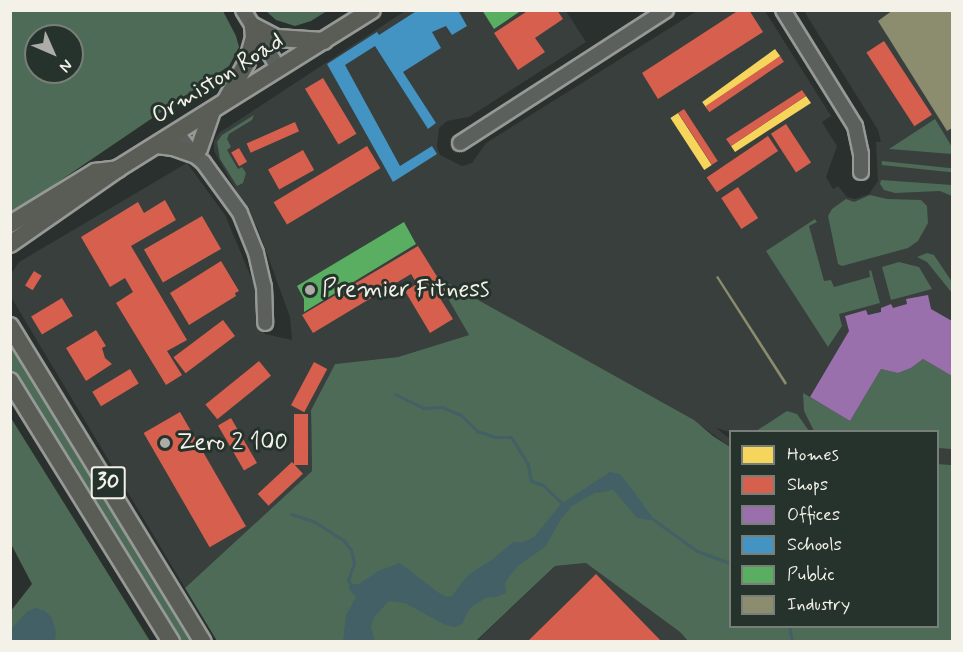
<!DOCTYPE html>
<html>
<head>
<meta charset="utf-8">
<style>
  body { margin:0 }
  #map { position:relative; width:963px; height:652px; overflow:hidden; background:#29302d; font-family:Mynerve,sans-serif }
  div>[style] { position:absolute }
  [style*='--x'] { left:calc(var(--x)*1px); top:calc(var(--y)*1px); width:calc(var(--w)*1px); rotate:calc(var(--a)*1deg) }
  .built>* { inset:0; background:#393f3d }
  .green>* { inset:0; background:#4e6b57; transform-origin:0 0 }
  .water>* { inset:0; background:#426066 }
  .homes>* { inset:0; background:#f6d55c; transform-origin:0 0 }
  .shops>* { inset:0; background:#d6604d; transform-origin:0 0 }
  .offices>* { inset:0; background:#9970ab }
  .schools>* { inset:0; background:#4393c3 }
  .public>* { inset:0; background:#5aae61 }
  .industry>* { inset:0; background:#8c8c6e }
  .stream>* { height:3px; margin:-1.5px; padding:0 1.5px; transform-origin:1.5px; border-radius:1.5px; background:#426066 }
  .roads { filter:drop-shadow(2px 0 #969996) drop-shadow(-2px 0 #969996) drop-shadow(0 2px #969996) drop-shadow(0 -2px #969996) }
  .minor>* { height:14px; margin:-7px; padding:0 7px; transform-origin:7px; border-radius:7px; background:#5c605c }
  .major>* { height:16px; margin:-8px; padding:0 8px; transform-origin:8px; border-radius:8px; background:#5a5d56 }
  .dots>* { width:16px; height:16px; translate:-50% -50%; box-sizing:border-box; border:3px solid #26332d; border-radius:50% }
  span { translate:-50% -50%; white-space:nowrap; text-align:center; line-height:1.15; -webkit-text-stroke:6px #26332d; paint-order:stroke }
  .shield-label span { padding:2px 4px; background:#26332d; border:2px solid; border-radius:4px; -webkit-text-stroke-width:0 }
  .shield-label { font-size:22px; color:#f4f1e8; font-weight:700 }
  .street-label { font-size:24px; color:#f4f1e8 }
  .poi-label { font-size:24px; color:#f4f1e8 }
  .left { translate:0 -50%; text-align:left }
  .frame { position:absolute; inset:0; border:12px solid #f4f1e8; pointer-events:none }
  .legend { position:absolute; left:729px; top:430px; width:210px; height:198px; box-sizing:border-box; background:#26332d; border:2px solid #787f78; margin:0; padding:8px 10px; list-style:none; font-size:18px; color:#f4f1e8 }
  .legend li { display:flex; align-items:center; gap:12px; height:30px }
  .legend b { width:30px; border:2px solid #787f78 }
  .north { position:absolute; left:24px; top:24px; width:60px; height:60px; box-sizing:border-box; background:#26332d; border:2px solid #787f78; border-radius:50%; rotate:135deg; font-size:16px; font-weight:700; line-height:24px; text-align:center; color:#f4f1e8 }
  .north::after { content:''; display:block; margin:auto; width:21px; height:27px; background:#adada7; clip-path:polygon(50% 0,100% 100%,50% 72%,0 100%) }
</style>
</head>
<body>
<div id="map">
  <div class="built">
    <div style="clip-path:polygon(405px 11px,566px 11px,586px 42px,469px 117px,447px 121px,439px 128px,437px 147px,440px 155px,462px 166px,472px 163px,486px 143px,697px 11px,765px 11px,831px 116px,822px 122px,837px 146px,826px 177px,833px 189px,838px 186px,847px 197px,855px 199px,869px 194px,878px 181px,876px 142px,881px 142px,878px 130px,804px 11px,952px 11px,952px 465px,938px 464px,938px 432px,730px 432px,716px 428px,730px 439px,730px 447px,703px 427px,436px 277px,469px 335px,398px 357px,335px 364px,311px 410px,312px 471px,185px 588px,11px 297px,11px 274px,19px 262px,187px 163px,225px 215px,261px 301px,260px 323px,265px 334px,292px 340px,290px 317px,258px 229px,214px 151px,214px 141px,219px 133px)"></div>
    <div style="clip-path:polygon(587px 563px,680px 632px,688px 641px,476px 642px,555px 566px)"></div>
  </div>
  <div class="green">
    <div style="clip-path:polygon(evenodd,11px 11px,223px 11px,236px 36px,239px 47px,229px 66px,11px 214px,11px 11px,36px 36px,72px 36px,72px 72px,36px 72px,36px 36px)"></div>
    <div style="clip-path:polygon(266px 11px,327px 11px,311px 21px,295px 26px,276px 20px)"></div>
    <div style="clip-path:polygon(254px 115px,252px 120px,229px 134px,227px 139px,231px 147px,227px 150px,238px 169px,242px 167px,246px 173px,243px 183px,237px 186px,220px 159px,217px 142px,222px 135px)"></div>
    <div style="clip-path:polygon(935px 119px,952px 147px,952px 154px,889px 149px)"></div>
    <div style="left:882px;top:161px;width:70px;height:4px;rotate:6deg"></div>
    <div style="clip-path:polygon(881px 180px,952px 185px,952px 196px,940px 191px,895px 193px,884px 190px,880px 184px)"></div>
    <div style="clip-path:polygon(870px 195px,887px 199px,921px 200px,927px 206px,928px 223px,918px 241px,908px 248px,842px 266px,838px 264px,828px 216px,832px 209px,846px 199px,854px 202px)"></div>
    <div style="clip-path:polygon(815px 219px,817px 222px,809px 226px,824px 281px,831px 280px,834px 287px,870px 277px,869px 271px,871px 270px,880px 303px,839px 314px,842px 326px,828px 347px,766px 251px)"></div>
    <div style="clip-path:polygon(927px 253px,934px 255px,952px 282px,952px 293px,927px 262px,917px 257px)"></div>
    <div style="clip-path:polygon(899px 262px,919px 267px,932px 289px,891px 300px,882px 267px)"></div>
    <div style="clip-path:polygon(435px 276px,694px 420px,713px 436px,730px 447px,730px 626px,938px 626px,938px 464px,952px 465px,952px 641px,688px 641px,680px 632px,586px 563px,555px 566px,476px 641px,217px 641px,185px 588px,312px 471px,311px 410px,335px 364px,398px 357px,469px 335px)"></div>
    <div style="left:11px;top:335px;width:358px;height:28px;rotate:59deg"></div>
    <div style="clip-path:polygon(923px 359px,952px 376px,952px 449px,938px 448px,938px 432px,815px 431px,813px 429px,804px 411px,803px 393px,850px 421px,881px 369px,898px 373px,911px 368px)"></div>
    <div style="clip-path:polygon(787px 411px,797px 414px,809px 431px,756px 431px)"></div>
    <div style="clip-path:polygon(11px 418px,150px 641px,11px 641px,10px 612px,32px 584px,11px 544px)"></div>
  </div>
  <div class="water">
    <div style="clip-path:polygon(610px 472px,619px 474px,626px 481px,655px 521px,637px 518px,611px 487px,603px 488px,572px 506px,561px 519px,545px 547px,519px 565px,510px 575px,505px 583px,506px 593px,496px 597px,485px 598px,478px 603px,470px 608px,462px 624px,455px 627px,445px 625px,405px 603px,389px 601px,374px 617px,371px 627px,375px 641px,343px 641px,346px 615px,356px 597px,349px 589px,350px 585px,359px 584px,378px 571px,400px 563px,436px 591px,446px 597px,452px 596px,468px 575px,493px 559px,513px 542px,523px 542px,534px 537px,561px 504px)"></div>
    <div style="clip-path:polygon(36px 608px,45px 611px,52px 618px,56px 632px,55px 641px,11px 641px,11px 629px,28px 611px)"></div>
  </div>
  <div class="homes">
    <div style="left:775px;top:49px;width:9px;height:90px;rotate:54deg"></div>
    <div style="clip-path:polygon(806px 96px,811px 103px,735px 152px,731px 146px)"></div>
    <div style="left:678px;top:113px;width:62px;height:9px;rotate:57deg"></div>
  </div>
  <div class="shops">
    <div style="clip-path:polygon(529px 10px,557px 10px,563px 19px,535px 38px,545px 52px,518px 70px,494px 33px)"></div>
    <div style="clip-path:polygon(739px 10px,749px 10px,763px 32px,658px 99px,642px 73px)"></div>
    <div style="left:884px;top:41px;width:88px;height:21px;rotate:57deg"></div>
    <div style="left:780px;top:56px;width:7px;height:90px;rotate:56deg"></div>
    <div style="left:323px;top:78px;width:65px;height:21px;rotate:59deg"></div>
    <div style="clip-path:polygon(802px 90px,806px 96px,731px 146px,726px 139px)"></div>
    <div style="left:684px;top:109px;width:62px;height:7px;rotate:57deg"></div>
    <div style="left:295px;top:122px;width:10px;height:53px;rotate:66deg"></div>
    <div style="left:786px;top:124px;width:46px;height:18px;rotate:57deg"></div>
    <div style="left:768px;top:136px;width:18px;height:74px;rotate:56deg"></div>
    <div style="left:367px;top:146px;width:26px;height:109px;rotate:59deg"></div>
    <div style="left:239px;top:148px;width:16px;height:9px;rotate:60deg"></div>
    <div style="left:303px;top:150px;width:23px;height:40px;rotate:61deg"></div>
    <div style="left:738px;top:187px;width:37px;height:20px;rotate:57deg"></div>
    <div style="clip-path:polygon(165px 200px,176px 220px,131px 246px,187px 340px,167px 351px,182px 375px,166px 385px,116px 303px,133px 292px,125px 278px,110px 287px,81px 237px,138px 202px,144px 213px)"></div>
    <div style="left:202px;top:216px;width:38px;height:67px;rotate:60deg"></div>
    <div style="clip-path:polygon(418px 246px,446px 291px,438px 295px,453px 319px,430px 333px,405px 291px,417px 284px,411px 274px,313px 333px,302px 315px)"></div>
    <div style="clip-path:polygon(221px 261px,239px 291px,235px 293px,236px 296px,189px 325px,170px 293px)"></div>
    <div style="left:34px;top:271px;width:9px;height:17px;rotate:32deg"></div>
    <div style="left:62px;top:298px;width:21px;height:36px;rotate:59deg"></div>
    <div style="left:223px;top:320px;width:20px;height:62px;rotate:53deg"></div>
    <div style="clip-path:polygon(96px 330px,106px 346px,102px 348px,105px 358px,112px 364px,86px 381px,66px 348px)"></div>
    <div style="left:259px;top:361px;width:19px;height:69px;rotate:51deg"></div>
    <div style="left:314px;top:362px;width:15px;height:49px;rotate:28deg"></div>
    <div style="left:130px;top:369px;width:17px;height:44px;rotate:59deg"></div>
    <div style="left:180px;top:412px;width:132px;height:42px;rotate:60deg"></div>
    <div style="left:294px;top:414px;width:14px;height:51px"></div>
    <div style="left:231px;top:418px;width:52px;height:15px;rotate:60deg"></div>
    <div style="left:292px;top:462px;width:16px;height:47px;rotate:47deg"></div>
    <div style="clip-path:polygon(596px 574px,662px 642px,527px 642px,575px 595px)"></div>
  </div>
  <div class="offices">
    <div style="clip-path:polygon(928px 295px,931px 309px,952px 321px,952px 376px,923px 359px,911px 368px,898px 373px,881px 369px,850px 421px,810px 397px,849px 331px,845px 316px,866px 310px,868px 315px,881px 312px,881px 308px,891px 304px,893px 308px,907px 304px,906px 299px)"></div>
  </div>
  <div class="schools">
    <div style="clip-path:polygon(418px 10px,458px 10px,467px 26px,452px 35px,446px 26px,432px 32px,441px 48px,403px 72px,436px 123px,428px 129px,375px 46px,345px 65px,400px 166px,432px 146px,437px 154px,393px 182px,327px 64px,377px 32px,379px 35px)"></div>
  </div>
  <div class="public">
    <div style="clip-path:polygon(482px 10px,522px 10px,494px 29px)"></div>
    <div style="clip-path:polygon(404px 222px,416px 244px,304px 312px,304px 299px,297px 286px)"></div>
  </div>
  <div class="industry">
    <div style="clip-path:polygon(893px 10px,952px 10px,952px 128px,947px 131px,878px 21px)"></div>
    <div style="clip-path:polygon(718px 276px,787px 383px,785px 385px,716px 277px)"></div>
  </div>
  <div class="stream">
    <div style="--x:395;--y:394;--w:32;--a:26"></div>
    <div style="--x:424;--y:408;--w:18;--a:-3"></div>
    <div style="--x:442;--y:407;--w:21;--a:23"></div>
    <div style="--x:461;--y:415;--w:23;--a:45"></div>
    <div style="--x:477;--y:431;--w:19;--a:18"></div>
    <div style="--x:495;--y:437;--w:16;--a:0"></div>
    <div style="--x:511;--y:437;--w:32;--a:58"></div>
    <div style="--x:528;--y:464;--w:17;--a:80"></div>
    <div style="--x:531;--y:481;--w:13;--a:18"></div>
    <div style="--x:543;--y:485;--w:29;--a:44"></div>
    <div style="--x:597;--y:491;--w:17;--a:-13"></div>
    <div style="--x:291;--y:514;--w:25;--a:18"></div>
    <div style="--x:315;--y:522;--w:35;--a:33"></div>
    <div style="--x:344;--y:541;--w:11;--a:52"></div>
    <div style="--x:351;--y:550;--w:13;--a:77"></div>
    <div style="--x:354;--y:563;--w:18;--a:109"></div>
    <div style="--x:348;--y:580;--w:9;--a:54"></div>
    <div style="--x:654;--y:520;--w:53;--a:35.8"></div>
    <div style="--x:697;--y:551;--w:35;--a:20"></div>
    <div style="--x:789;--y:626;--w:16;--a:79"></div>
  </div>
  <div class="roads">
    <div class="minor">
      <div style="--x:243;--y:10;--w:69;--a:58.6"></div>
      <div style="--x:783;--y:10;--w:137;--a:58.2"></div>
      <div style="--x:855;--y:126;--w:29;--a:78"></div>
      <div style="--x:861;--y:154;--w:18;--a:90"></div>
      <div style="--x:177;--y:133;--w:26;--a:53"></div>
      <div style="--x:193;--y:154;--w:13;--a:39"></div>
      <div style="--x:203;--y:162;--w:63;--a:54"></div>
      <div style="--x:240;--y:213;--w:43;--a:68.2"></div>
      <div style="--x:256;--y:253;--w:35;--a:77"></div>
      <div style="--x:264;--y:287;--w:36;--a:88"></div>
      <div style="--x:460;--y:143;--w:245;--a:-32.8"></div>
    </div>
    <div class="major">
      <div style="--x:253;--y:26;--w:27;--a:27"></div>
      <div style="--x:277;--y:38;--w:47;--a:3.7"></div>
      <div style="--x:226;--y:100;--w:43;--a:-61.1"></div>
      <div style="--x:247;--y:62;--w:25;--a:-74"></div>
      <div style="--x:254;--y:38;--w:12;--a:-95"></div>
      <div style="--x:157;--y:145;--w:16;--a:7"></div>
      <div style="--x:173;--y:147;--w:21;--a:19"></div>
      <div style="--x:199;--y:149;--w:40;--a:-71.1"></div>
      <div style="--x:10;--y:224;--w:100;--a:-31.5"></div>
      <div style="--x:95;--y:172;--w:23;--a:-7"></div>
      <div style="--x:10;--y:244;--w:133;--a:-34.9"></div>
      <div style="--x:119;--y:168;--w:298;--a:-32"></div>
      <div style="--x:10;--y:326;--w:370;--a:58.6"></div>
      <div style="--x:10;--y:381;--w:307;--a:58.3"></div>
    </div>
  </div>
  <div class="dots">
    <div style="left:310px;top:290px;background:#adada7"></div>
    <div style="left:165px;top:443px;background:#adada7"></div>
  </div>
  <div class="shield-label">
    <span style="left:108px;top:483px">30</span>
  </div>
  <div class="street-label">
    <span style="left:218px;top:79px;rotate:-32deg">Ormiston Road</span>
  </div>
  <div class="poi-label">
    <span class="left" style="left:322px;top:290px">Premier Fitness</span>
    <span class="left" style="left:177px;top:443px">Zero 2 100</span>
  </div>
  <div class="frame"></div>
  <ul class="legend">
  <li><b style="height:16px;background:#f6d55c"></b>Homes</li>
  <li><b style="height:16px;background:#d6604d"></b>Shops</li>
  <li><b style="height:16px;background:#9970ab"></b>Offices</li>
  <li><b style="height:16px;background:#4393c3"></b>Schools</li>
  <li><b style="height:16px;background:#5aae61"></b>Public</li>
  <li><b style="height:16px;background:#8c8c6e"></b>Industry</li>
  </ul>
  <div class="north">N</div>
</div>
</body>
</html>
